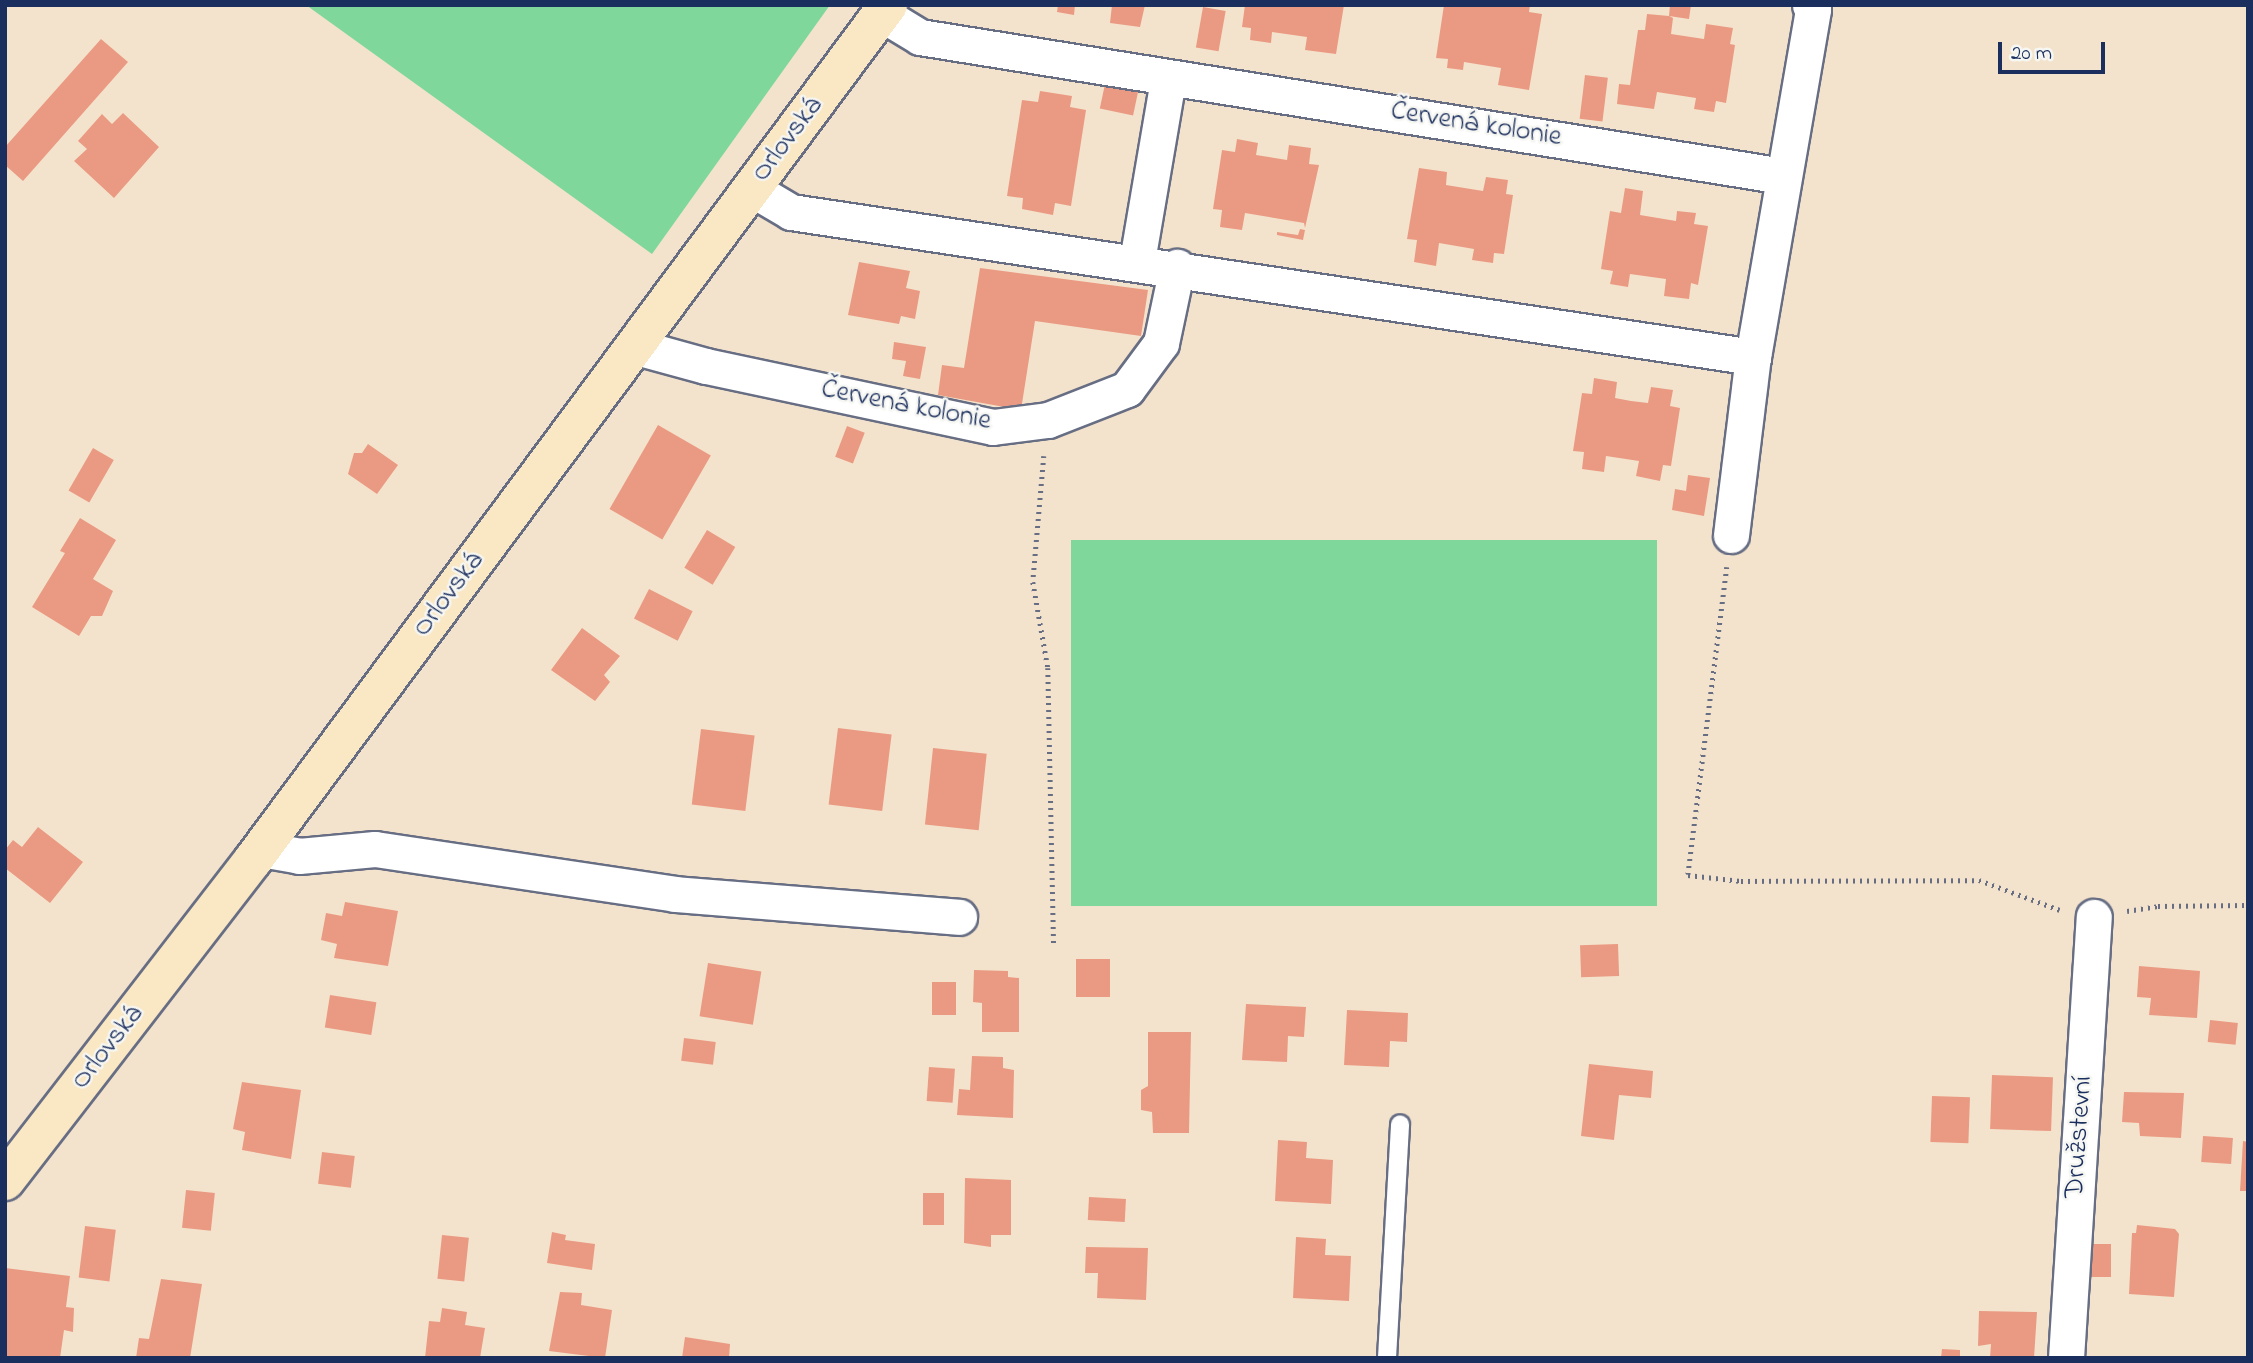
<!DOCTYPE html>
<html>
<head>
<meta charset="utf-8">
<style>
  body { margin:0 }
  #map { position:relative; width:2253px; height:1363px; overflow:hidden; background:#f4e3cc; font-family:"Indie Flower",sans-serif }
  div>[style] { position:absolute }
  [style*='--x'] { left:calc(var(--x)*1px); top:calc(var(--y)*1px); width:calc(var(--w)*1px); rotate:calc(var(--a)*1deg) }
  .green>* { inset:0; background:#7fd79c; transform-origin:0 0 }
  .building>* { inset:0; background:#ea9a82; transform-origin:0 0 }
  .path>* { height:4.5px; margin-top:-2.25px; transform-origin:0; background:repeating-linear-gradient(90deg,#676e84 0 2px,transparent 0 7px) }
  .roads { filter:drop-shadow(2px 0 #676e84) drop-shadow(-2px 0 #676e84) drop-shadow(0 2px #676e84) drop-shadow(0 -2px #676e84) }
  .service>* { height:18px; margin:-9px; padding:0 9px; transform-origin:9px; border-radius:9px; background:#fff }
  .minor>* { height:35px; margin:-17.5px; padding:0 17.5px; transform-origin:17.5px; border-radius:17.5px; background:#fff }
  .secondary>* { height:38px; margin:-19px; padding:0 19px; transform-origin:19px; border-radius:19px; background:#fae7c3 }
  span { translate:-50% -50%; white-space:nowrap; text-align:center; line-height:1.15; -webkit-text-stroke:5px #f6f6f2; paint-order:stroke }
  .street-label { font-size:28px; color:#1b2f5e }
  .frame { position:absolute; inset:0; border:7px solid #1b2f5e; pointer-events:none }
  .scale { position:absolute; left:1998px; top:42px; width:107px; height:32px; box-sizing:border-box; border:4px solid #1b2f5e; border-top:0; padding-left:9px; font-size:21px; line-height:24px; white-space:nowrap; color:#1b2f5e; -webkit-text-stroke:5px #f6f6f2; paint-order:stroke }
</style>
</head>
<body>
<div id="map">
  <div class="green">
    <div style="clip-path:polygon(306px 5px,830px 5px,652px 254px)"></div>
    <div style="left:1071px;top:540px;width:586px;height:366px"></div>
  </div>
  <div class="building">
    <div style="clip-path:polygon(1058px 5px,1075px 5px,1074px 15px,1057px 12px)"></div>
    <div style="clip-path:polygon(1112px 5px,1145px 5px,1140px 27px,1110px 23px)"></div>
    <div style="clip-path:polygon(1245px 5px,1344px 5px,1336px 54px,1305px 50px,1307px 37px,1272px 32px,1271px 43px,1250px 40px,1251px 28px,1242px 27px)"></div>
    <div style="clip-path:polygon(1444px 5px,1530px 5px,1529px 12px,1542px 14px,1529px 90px,1498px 85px,1501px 68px,1464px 62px,1463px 70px,1447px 68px,1448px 59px,1436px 58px)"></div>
    <div style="clip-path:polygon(1670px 5px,1691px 5px,1689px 19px,1669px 16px,1673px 18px,1671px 34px,1704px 39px,1706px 24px,1733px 28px,1730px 44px,1735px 45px,1726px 103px,1716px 101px,1714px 112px,1694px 109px,1696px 98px,1657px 92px,1654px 109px,1617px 104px,1619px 84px,1630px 85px,1638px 30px,1645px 30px,1647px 14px,1669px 16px)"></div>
    <div style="left:1203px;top:7px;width:23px;height:41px;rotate:10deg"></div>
    <div style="clip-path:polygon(101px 39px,128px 62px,23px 181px,5px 165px,5px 147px)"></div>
    <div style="left:1585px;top:75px;width:23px;height:44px;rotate:7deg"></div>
    <div style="left:1105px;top:84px;width:34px;height:25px;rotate:12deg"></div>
    <div style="clip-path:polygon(1040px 91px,1072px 96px,1070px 107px,1086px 110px,1071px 206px,1055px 203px,1053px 215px,1022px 209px,1023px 198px,1007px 196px,1022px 100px,1038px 102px)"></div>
    <div style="clip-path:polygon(123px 113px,159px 147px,114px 198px,74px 161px,87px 149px,78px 141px,102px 114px,112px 124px)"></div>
    <div style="clip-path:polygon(1237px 139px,1258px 143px,1256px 155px,1287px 160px,1289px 145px,1311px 148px,1309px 164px,1319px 165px,1305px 228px,1304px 223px,1245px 213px,1242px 230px,1220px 227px,1222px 210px,1213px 209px,1222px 150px,1235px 152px)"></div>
    <div style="clip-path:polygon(1419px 168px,1447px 172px,1446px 185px,1483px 191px,1486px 177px,1508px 180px,1506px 194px,1513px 195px,1504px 254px,1494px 253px,1493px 263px,1472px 260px,1474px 249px,1439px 243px,1436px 266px,1414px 262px,1417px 240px,1407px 239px)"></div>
    <div style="clip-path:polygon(1625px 188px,1643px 191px,1640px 215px,1676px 221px,1677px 211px,1696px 213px,1694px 224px,1708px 226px,1698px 285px,1691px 283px,1689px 299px,1664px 296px,1666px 279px,1630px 274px,1628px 287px,1610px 284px,1613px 271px,1601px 269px,1610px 211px,1621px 213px)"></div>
    <div style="clip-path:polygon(1300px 229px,1305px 230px,1303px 240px,1277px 235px,1277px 232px,1298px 235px)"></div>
    <div style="clip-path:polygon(859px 262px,910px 271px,906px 288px,920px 291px,915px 319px,901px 316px,899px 324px,848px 315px)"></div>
    <div style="clip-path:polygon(980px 268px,1148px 290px,1141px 336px,1035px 321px,1021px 410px,938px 395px,942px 365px,964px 368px)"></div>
    <div style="clip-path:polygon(894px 342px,926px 347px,920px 379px,903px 376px,906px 361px,892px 359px)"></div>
    <div style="clip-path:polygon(1594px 378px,1617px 382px,1615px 398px,1631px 401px,1648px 403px,1651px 387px,1673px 390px,1670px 406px,1680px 408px,1671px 466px,1663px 465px,1660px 481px,1636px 476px,1639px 461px,1606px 456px,1604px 472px,1582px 469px,1584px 452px,1573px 451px,1582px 393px,1592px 394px)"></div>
    <div style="left:658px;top:425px;width:61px;height:97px;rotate:30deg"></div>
    <div style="left:847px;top:426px;width:19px;height:33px;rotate:21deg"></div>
    <div style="clip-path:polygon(368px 444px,398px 465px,377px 494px,348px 474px,354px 453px,362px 453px)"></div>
    <div style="left:93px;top:448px;width:24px;height:49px;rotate:30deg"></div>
    <div style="clip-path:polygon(1688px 475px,1710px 478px,1704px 516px,1672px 510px,1675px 489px,1686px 491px)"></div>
    <div style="clip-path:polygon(80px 518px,116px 540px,93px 579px,113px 591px,102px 616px,91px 616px,79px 636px,32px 607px,65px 553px,60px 551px)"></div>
    <div style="left:707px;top:530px;width:33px;height:44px;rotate:31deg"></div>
    <div style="left:649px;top:589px;width:49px;height:33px;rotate:27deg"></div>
    <div style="clip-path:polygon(582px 628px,620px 656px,604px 675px,610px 682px,595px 701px,551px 670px)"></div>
    <div style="left:838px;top:728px;width:54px;height:77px;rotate:7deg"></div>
    <div style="left:701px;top:729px;width:54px;height:76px;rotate:7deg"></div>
    <div style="left:933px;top:748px;width:54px;height:77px;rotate:6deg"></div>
    <div style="clip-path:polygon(38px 827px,83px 862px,50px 903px,5px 868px,5px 850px,13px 840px,22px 847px)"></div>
    <div style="clip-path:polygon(345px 902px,398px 911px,388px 966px,334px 958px,337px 944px,321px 940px,326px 913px,342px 916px)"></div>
    <div style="left:1618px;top:944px;width:32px;height:38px;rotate:88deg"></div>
    <div style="left:1076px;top:959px;width:34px;height:38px"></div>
    <div style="left:708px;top:963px;width:54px;height:54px;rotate:9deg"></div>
    <div style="clip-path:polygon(2139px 966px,2200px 971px,2197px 1018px,2149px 1015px,2151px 998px,2137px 997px)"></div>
    <div style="clip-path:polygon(974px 970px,1008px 971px,1008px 977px,1019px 978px,1019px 1032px,982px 1032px,982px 1003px,973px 1002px)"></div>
    <div style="left:932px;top:982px;width:24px;height:33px"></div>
    <div style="left:330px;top:995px;width:47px;height:33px;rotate:9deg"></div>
    <div style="clip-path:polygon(1246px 1004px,1306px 1007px,1304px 1037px,1288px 1036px,1287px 1062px,1242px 1060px)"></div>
    <div style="clip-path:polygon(1347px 1010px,1408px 1013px,1407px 1042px,1390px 1041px,1389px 1067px,1344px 1065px)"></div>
    <div style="left:2210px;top:1020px;width:28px;height:22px;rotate:6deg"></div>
    <div style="clip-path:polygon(1148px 1032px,1191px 1032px,1189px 1133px,1153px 1133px,1152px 1112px,1141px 1110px,1141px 1090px,1148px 1086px)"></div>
    <div style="left:684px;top:1038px;width:32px;height:23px;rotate:7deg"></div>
    <div style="clip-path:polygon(972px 1056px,1003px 1057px,1003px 1068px,1014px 1070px,1013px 1118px,957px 1115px,959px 1089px,970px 1090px)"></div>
    <div style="clip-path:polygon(1589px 1064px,1653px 1071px,1651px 1098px,1619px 1095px,1614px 1140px,1581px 1136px)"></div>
    <div style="left:929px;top:1067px;width:26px;height:34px;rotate:4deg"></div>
    <div style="left:1992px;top:1075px;width:61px;height:54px;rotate:2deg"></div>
    <div style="clip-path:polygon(242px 1082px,301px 1090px,291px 1159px,242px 1150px,245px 1132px,233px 1129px)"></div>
    <div style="clip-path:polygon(2124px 1092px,2184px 1093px,2181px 1138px,2140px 1136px,2139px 1123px,2122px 1122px)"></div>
    <div style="left:1932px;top:1096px;width:38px;height:46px;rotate:2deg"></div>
    <div style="left:2203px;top:1136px;width:30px;height:26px;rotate:4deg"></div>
    <div style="clip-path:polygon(1278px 1140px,1307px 1142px,1306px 1158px,1333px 1160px,1331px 1204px,1275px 1201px)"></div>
    <div style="clip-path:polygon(2243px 1141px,2248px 1142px,2248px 1191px,2240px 1191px)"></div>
    <div style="left:322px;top:1152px;width:33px;height:32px;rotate:7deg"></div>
    <div style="clip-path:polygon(965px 1178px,1011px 1180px,1011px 1235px,991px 1235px,991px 1247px,964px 1243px)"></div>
    <div style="left:186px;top:1190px;width:29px;height:38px;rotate:6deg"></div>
    <div style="left:923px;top:1193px;width:21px;height:32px"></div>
    <div style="left:1089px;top:1197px;width:37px;height:23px;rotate:3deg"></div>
    <div style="clip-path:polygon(2137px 1225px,2175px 1229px,2179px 1234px,2174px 1297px,2129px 1294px,2132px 1233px,2136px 1233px)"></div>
    <div style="left:85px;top:1226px;width:31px;height:52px;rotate:7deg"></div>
    <div style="clip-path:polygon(552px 1232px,566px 1235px,565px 1240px,595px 1244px,592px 1270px,547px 1263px)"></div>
    <div style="left:442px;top:1235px;width:27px;height:44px;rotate:6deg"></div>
    <div style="clip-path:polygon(1296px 1237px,1326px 1239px,1325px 1255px,1351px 1256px,1349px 1301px,1293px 1298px)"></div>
    <div style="left:2089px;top:1244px;width:22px;height:33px"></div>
    <div style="clip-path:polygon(1086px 1247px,1148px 1248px,1146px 1300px,1097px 1298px,1098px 1273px,1085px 1273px)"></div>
    <div style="clip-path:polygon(5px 1268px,70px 1276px,66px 1307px,74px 1308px,73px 1332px,64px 1330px,60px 1358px,5px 1358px)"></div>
    <div style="clip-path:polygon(161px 1279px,202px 1284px,190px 1358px,136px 1358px,139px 1338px,149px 1339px)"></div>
    <div style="clip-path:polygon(560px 1292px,582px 1293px,581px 1305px,612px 1310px,605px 1358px,549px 1351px)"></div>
    <div style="clip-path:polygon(442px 1308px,467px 1312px,465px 1325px,485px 1328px,480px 1358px,425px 1358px,429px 1321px,440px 1322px)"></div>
    <div style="clip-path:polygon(1979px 1311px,2037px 1312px,2034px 1358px,1990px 1358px,1991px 1344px,1978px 1346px)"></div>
    <div style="clip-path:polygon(685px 1337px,730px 1344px,729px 1358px,682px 1358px)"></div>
    <div style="clip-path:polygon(1942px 1349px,1960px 1350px,1960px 1358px,1941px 1358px)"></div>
  </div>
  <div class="path">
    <div style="--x:1044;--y:456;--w:126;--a:95"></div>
    <div style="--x:1033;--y:582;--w:87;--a:80.1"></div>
    <div style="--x:1048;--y:668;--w:279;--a:88.8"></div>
    <div style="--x:1727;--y:567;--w:310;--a:97.2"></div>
    <div style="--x:1688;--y:875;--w:53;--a:6.5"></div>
    <div style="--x:1741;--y:881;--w:238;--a:-0.2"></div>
    <div style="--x:1979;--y:880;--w:86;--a:20.3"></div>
    <div style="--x:2127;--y:911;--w:31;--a:-9"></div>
    <div style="--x:2158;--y:906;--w:90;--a:-0.6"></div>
  </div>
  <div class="roads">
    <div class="service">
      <div style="--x:1387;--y:1358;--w:234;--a:-86.8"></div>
    </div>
    <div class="minor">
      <div style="--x:882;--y:14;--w:44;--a:31.2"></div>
      <div style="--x:920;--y:37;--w:874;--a:9.15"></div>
      <div style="--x:752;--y:189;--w:45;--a:30.5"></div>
      <div style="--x:791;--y:212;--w:973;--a:8.57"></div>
      <div style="--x:1137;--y:261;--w:184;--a:-80.3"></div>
      <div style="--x:633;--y:346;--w:76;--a:15.3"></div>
      <div style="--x:706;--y:366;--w:293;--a:12"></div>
      <div style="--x:993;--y:427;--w:55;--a:-7.3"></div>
      <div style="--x:1048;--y:420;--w:85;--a:-21.4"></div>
      <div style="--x:1127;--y:389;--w:57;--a:-53.5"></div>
      <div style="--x:1161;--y:343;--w:78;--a:-78.1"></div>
      <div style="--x:1731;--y:535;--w:179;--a:-83"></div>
      <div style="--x:1753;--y:357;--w:353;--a:-80.2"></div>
      <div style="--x:1813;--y:9;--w:5;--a:-127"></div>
      <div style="--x:261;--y:849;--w:39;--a:10"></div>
      <div style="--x:299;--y:856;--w:76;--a:-5.3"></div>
      <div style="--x:375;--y:849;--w:303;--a:8.5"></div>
      <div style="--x:675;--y:894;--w:285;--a:4.6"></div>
      <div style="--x:2066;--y:1358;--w:442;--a:-86.4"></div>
    </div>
    <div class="secondary">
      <div style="--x:5;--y:1181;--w:406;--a:-52.3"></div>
      <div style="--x:253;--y:860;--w:1065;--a:-53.4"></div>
    </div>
  </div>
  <div class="street-label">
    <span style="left:1476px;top:125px;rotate:9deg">Červená kolonie</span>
    <span style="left:788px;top:140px;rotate:-53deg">Orlovská</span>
    <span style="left:906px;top:406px;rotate:11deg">Červená kolonie</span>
    <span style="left:449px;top:595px;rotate:-53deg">Orlovská</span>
    <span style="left:108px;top:1048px;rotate:-52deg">Orlovská</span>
    <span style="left:2080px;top:1137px;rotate:-86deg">Družstevní</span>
  </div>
  <div class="frame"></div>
  <div class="scale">20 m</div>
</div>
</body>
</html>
